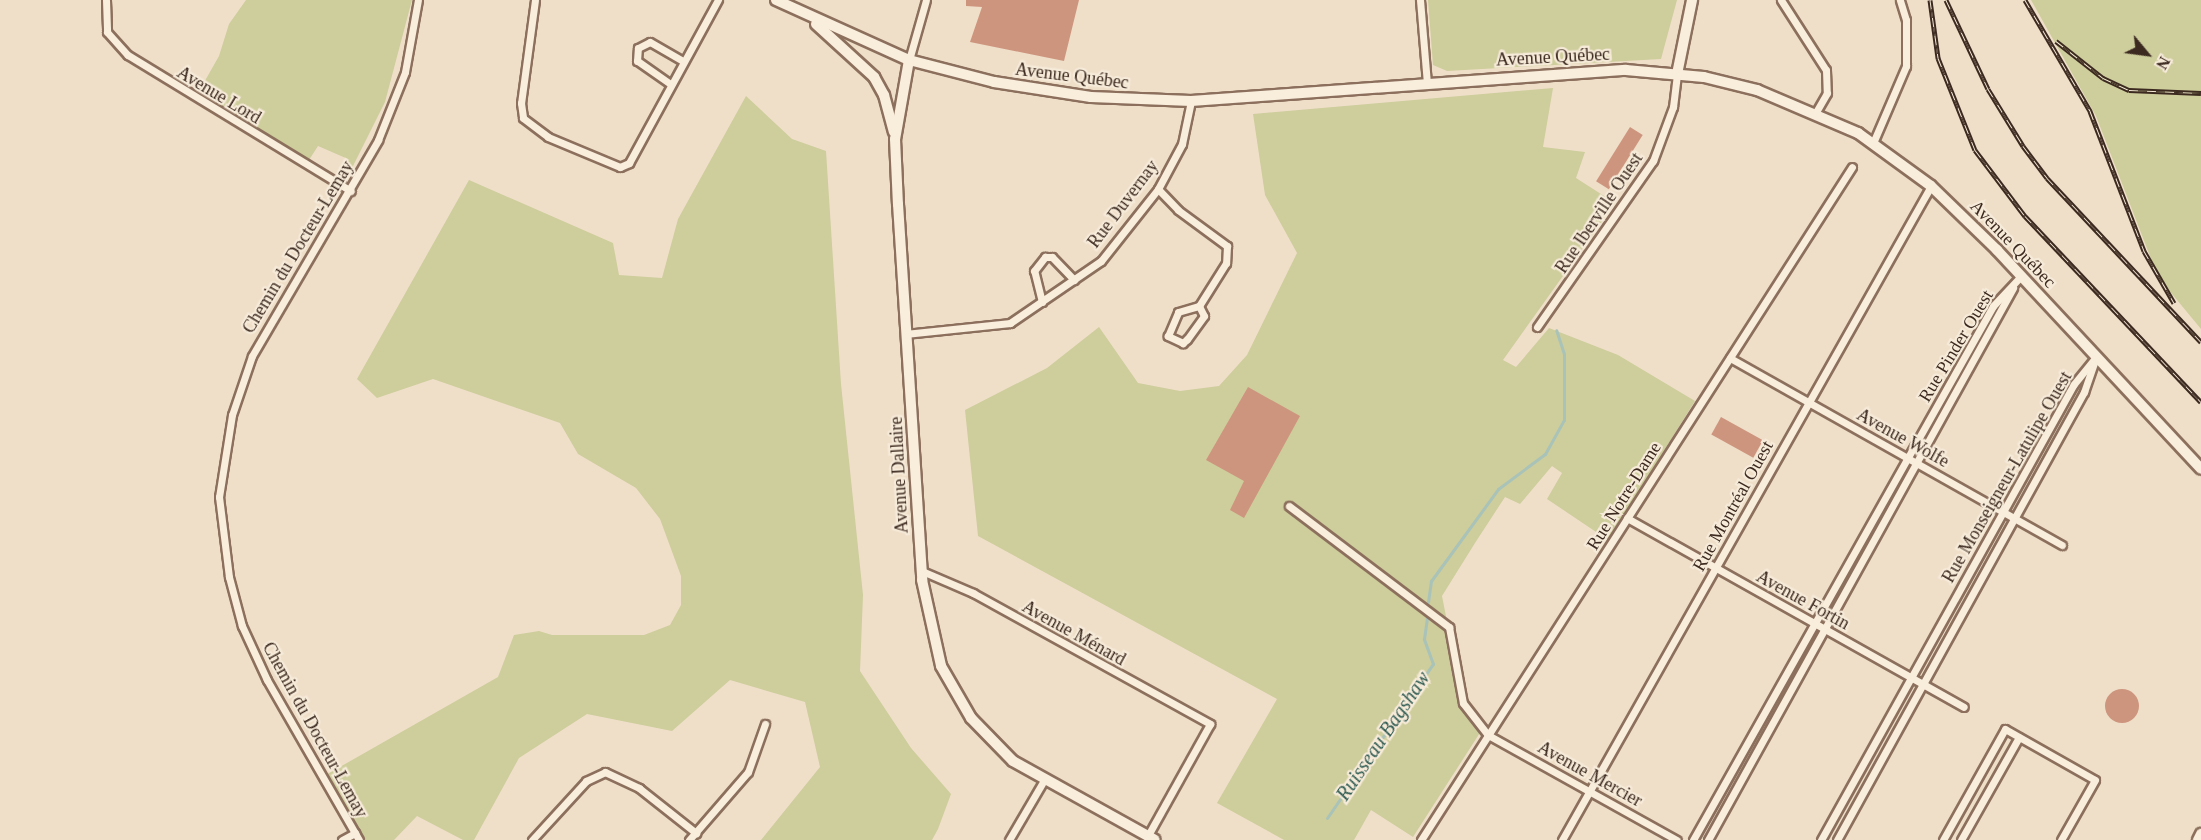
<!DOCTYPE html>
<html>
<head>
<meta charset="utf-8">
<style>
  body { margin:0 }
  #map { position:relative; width:2201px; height:840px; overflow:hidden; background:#efdfc9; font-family:Georgia,serif }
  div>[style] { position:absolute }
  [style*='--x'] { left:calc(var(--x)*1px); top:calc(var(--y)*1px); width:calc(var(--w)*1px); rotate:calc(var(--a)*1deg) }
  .green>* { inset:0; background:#cecd9c }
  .stream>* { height:3px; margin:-1.5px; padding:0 1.5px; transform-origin:1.5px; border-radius:1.5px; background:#a9c3b8 }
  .building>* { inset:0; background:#ce957e; transform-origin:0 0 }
  .round { border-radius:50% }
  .roads { filter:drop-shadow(2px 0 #8c705d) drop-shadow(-2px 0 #8c705d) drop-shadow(0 2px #8c705d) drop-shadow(0 -2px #8c705d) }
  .street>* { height:7px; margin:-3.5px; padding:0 3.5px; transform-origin:3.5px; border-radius:3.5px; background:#f9eddc }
  .secondary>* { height:10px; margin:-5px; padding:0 5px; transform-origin:5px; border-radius:5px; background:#f9eddc }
  .rail>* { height:5px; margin-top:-2.5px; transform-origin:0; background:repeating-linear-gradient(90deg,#f6ead8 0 9px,#3c2a20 0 18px); box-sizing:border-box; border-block:2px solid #3c2a20 }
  span { translate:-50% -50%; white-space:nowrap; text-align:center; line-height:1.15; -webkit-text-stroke:4.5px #f6ead8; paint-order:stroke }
  .street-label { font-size:18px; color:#3c2a20 }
  .water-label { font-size:20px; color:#305c53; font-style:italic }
  .north { position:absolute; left:2117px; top:24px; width:60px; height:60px; -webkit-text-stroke:4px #f6ead8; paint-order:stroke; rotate:119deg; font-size:16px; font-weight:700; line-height:24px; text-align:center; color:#3c2a20 }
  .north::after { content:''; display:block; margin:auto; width:21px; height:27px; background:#3c2a20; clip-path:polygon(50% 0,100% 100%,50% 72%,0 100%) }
</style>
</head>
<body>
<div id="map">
  <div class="green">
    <div style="clip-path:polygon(246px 0,412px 0,385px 102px,352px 168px,344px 171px,348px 159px,318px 146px,309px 160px,198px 93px,219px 56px,229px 24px)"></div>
    <div style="clip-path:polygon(1428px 0,1677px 0,1661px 59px,1447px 71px,1433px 65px)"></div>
    <div style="clip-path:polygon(2031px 0,2201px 0,2201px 329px,2158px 277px,2096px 116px)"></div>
    <div style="clip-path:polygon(1553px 88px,1543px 147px,1585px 152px,1576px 178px,1615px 203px,1503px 360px,1516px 367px,1549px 328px,1618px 355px,1695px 401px,1608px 540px,1547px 499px,1562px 473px,1552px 466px,1520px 504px,1505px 497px,1475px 543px,1442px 596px,1463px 703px,1483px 728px,1413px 837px,1371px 810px,1354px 840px,1284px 840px,1217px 803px,1277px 699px,978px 536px,965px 410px,1047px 368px,1099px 327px,1138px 383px,1180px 391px,1219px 386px,1247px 355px,1297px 253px,1265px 195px,1253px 114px)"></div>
    <div style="clip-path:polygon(746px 96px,792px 139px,826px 151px,841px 384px,863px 595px,860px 671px,911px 748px,951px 794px,938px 829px,932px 840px,761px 840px,820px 767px,805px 702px,730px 680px,672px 731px,587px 714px,519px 758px,474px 840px,463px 840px,417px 816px,394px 840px,359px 840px,324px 776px,498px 677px,514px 635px,539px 631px,552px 635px,644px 635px,670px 625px,681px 605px,681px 576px,660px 519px,636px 488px,578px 454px,560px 423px,433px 379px,377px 398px,357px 379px,469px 180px,613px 243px,619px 275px,662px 278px,678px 219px)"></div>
  </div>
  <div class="stream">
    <div style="--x:1428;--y:602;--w:21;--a:-82"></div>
    <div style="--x:1431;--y:581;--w:114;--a:-53.9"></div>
    <div style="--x:1498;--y:489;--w:59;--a:-36.7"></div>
    <div style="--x:1545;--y:454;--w:39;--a:-61"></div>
    <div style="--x:1564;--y:420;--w:66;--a:-90"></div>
    <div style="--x:1564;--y:354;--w:25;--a:-108"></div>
    <div style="--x:1327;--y:818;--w:187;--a:-55.5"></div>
    <div style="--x:1433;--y:664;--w:27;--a:-110"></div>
    <div style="--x:1424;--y:639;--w:21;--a:-82"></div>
  </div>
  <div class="building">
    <div style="clip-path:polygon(966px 0,1079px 0,1064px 61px,970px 42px,982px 7px,966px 6px)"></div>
    <div style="left:1630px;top:127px;width:15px;height:64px;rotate:32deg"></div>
    <div style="clip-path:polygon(1248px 387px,1300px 416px,1244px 518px,1230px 510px,1244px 481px,1206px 460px)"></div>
    <div style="left:1721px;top:417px;width:48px;height:20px;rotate:29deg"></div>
    <div class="round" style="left:2105px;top:689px;width:34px;height:34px"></div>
  </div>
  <div class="roads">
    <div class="street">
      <div style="--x:106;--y:0;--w:32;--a:88"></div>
      <div style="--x:107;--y:32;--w:31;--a:48"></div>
      <div style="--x:128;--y:55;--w:261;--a:31.4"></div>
      <div style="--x:535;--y:0;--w:104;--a:97.7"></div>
      <div style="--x:521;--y:103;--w:15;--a:82"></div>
      <div style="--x:523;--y:118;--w:31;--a:37"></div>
      <div style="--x:548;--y:137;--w:78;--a:22.6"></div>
      <div style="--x:620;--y:167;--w:10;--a:-24"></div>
      <div style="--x:629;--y:163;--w:186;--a:-61.4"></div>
      <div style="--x:1420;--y:0;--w:83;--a:85.2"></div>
      <div style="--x:1781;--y:0;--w:83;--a:57.3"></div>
      <div style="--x:1826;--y:70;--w:23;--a:88"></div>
      <div style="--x:1827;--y:93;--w:22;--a:120"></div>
      <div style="--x:909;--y:60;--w:62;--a:-74.2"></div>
      <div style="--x:669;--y:83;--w:39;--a:-145"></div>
      <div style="--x:637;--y:61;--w:13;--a:-86"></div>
      <div style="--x:638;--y:48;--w:13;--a:-27"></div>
      <div style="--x:650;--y:42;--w:36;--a:30"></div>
      <div style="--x:1873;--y:143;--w:84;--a:-66.8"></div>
      <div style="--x:1906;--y:66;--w:46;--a:-90"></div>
      <div style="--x:1906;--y:20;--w:21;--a:-107"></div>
      <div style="--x:1158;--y:189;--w:29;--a:46"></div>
      <div style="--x:1178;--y:210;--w:61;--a:36.3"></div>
      <div style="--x:1227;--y:246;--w:17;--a:93"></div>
      <div style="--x:1226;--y:263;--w:51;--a:122.1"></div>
      <div style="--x:1042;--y:302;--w:32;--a:-104"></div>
      <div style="--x:1034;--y:271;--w:18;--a:-52"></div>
      <div style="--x:1045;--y:257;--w:7;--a:0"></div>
      <div style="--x:1052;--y:257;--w:32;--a:46"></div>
      <div style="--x:1199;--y:306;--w:11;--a:63"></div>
      <div style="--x:1204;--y:316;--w:29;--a:126"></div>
      <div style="--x:1187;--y:339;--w:6;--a:135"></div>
      <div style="--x:1183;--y:343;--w:17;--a:-155"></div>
      <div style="--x:1168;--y:336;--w:26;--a:-67"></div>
      <div style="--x:1178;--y:312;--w:22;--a:-16"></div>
      <div style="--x:1537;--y:327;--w:203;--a:-55.1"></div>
      <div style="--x:1653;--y:161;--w:58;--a:-69.7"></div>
      <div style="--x:1673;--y:107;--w:33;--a:-83"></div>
      <div style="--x:905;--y:334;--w:106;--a:-6"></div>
      <div style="--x:1010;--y:323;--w:110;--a:-34.3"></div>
      <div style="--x:1101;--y:261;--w:92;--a:-51.6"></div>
      <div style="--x:1158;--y:189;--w:51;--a:-61.9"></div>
      <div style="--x:1182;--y:144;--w:44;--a:-78.2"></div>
      <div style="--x:1730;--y:358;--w:381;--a:29.4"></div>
      <div style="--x:1289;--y:506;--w:201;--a:37.1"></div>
      <div style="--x:1449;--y:627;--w:77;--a:79.6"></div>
      <div style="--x:1463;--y:703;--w:41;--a:52"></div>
      <div style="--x:1488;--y:735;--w:216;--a:29.1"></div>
      <div style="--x:1627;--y:518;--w:386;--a:29.3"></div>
      <div style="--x:922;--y:571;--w:56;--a:23.3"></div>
      <div style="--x:973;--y:593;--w:271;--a:28.9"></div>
      <div style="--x:1210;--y:724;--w:129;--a:119.1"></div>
      <div style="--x:342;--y:840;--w:15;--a:-28"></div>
      <div style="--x:359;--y:840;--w:185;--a:-119.9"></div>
      <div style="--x:267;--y:680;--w:60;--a:-114.8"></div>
      <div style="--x:242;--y:626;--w:51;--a:-104.9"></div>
      <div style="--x:229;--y:577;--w:81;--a:-97.1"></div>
      <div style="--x:219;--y:497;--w:83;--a:-81"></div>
      <div style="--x:232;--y:415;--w:62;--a:-71.3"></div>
      <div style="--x:252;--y:356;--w:250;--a:-59.7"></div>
      <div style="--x:378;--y:140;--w:73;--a:-68.3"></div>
      <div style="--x:405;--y:72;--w:73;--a:-79.8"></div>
      <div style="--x:532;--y:840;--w:80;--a:-47.5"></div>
      <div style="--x:586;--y:781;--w:21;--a:-25"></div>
      <div style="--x:605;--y:772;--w:38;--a:25"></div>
      <div style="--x:639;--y:788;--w:73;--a:38.3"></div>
      <div style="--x:689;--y:840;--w:90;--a:-49.1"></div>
      <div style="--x:748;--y:772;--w:51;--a:-70.5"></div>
      <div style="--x:1009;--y:840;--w:69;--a:-59.7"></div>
      <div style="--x:1421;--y:840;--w:799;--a:-57.36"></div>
      <div style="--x:1562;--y:840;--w:751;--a:-60.57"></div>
      <div style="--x:1693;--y:840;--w:612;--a:-60.67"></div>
      <div style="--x:1993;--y:306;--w:41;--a:-47"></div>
      <div style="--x:1708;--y:840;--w:631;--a:-61.08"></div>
      <div style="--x:1821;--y:840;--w:521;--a:-60.98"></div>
      <div style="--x:2074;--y:384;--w:33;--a:-51"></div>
      <div style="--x:1837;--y:840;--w:512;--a:-61.13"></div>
      <div style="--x:2084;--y:392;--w:31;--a:-71"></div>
      <div style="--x:1943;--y:840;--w:127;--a:-60.8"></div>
      <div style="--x:2005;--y:729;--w:103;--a:29.5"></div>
      <div style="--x:2095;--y:780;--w:69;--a:119.5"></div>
      <div style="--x:1961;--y:840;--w:118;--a:-60.6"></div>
    </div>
    <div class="secondary">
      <div style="--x:776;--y:0;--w:146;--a:24.3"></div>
      <div style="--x:909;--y:60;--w:88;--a:14.5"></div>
      <div style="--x:994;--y:82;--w:98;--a:8.8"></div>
      <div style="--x:1091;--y:97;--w:100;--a:2.3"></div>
      <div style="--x:1191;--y:101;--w:436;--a:-4.1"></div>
      <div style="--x:1626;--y:70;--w:78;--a:5.1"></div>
      <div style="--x:1704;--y:77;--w:55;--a:13.8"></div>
      <div style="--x:1757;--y:90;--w:110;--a:23.1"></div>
      <div style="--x:1858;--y:133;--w:90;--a:36"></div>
      <div style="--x:1931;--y:186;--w:92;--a:44.1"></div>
      <div style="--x:1997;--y:250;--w:299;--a:47"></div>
      <div style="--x:816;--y:24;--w:79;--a:42.4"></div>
      <div style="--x:874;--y:77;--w:21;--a:61"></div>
      <div style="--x:884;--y:95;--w:38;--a:75"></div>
      <div style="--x:909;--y:60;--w:80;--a:100"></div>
      <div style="--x:895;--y:139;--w:65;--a:87.4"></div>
      <div style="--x:898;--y:204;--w:377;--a:86.3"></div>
      <div style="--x:922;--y:580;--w:88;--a:77.5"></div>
      <div style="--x:941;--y:666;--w:60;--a:60"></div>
      <div style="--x:971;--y:718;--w:60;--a:45.7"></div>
      <div style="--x:1013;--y:761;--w:162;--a:29.1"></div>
      <div style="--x:1677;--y:74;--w:76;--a:-78.5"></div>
      <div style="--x:2198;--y:840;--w:7;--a:-63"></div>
    </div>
  </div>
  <div class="rail">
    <div style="--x:1930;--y:0;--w:59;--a:82.1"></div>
    <div style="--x:1938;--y:58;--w:99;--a:68.1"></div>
    <div style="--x:1975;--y:150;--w:83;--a:52.9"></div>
    <div style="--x:2025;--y:216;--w:256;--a:46.6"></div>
    <div style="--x:1946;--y:0;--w:98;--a:64.7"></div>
    <div style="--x:1988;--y:89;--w:67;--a:58.4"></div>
    <div style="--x:2023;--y:146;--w:40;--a:53"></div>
    <div style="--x:2047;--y:178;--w:225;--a:46.8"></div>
    <div style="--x:2025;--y:0;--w:129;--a:59.6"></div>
    <div style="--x:2090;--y:111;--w:150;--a:68.9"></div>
    <div style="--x:2144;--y:251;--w:60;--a:60"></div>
    <div style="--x:2056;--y:41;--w:60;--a:38.2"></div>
    <div style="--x:2103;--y:78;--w:29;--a:25"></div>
    <div style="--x:2129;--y:90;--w:72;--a:2.4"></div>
  </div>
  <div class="street-label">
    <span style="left:1553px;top:57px;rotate:-3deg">Avenue Québec</span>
    <span style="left:1072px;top:76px;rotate:7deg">Avenue Québec</span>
    <span style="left:219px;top:95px;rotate:31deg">Avenue Lord</span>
    <span style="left:1123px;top:204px;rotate:-53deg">Rue Duvernay</span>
    <span style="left:1599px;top:213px;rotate:-56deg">Rue Iberville Ouest</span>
    <span style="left:2013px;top:244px;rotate:46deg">Avenue Québec</span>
    <span style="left:298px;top:247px;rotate:-59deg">Chemin du Docteur-Lemay</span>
    <span style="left:1956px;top:346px;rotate:-59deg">Rue Pinder Ouest</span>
    <span style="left:1903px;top:438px;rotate:29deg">Avenue Wolfe</span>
    <span style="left:899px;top:475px;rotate:-93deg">Avenue Dallaire</span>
    <span style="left:2007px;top:477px;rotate:-60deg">Rue Monseigneur-Latulipe Ouest</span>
    <span style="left:1624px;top:496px;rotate:-58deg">Rue Notre-Dame</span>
    <span style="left:1733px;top:506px;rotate:-61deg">Rue Montréal Ouest</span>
    <span style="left:1803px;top:600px;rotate:29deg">Avenue Fortin</span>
    <span style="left:1074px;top:633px;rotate:29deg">Avenue Ménard</span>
    <span style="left:315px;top:730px;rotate:61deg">Chemin du Docteur-Lemay</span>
    <span style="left:1590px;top:774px;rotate:29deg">Avenue Mercier</span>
  </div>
  <div class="water-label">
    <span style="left:1383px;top:736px;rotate:-56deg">Ruisseau Bagshaw</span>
  </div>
  <div class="north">N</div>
</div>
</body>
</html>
